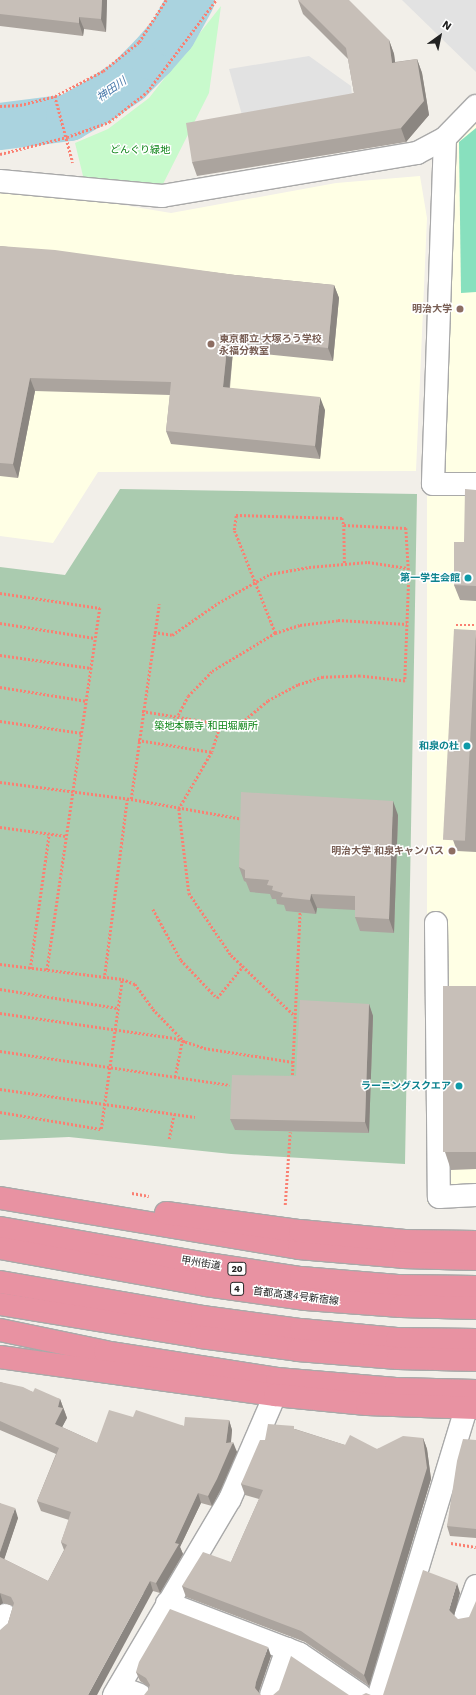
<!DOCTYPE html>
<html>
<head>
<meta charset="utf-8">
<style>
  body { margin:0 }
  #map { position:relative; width:476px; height:1695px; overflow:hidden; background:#f2efe9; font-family:"Work Sans","Noto Sans JP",sans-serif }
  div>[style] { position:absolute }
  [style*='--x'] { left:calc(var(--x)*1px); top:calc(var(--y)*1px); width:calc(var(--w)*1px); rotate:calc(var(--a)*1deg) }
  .education>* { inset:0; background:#ffffe5; transform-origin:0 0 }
  .cemetery>* { inset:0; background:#aacbaf }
  .park>* { inset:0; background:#c8facc }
  .pitch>* { inset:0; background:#88e0be }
  .parking>* { inset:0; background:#e2e2e2 }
  .river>* { height:47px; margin:-23.5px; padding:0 23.5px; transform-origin:23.5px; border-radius:23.5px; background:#aad3df }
  .path>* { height:2.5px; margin-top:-1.25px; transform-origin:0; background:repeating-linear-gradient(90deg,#fa8072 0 2px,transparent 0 4px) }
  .roads { filter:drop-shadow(1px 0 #a9a9a9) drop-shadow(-1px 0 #a9a9a9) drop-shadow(0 1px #a9a9a9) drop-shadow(0 -1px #a9a9a9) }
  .minor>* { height:22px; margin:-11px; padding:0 11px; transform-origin:11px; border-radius:11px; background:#fff }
  .highway>* { height:22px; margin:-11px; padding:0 11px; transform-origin:11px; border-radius:11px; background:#e892a2 }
  .wall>* { inset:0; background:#aba49e }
  .shaded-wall>* { inset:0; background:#8b8681 }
  .building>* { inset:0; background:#c7bfb8; transform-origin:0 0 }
  .dots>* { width:11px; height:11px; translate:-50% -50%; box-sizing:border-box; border:2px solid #fff; border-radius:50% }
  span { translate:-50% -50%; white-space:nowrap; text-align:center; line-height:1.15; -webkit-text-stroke:3px #fff; paint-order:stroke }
  .shield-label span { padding:1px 3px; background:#fff; border:1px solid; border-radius:3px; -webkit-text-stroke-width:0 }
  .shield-label { font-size:9px; color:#222; font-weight:700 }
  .park-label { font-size:10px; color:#0c8416 }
  .education-label { font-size:10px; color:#785e54; font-weight:700 }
  .right { translate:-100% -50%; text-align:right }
  .left { translate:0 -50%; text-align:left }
  .culture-label { font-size:10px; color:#0d838f; font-weight:700 }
  .street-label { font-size:10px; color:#222 }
  .water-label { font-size:11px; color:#4a7aab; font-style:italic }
  .north { position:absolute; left:420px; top:16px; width:40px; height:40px; -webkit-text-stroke:3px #fff; paint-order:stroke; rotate:33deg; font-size:11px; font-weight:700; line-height:16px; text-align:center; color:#222 }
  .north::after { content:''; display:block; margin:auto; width:14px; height:18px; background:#222; clip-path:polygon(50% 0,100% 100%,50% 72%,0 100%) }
</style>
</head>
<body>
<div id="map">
  <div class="education">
    <div style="clip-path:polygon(476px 106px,476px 479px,443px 484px,445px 138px)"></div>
    <div style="clip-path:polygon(420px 176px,427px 218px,416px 471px,98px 472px,53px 543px,0 536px,0 190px,57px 194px,171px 213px,336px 183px)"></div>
    <div style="left:476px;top:496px;width:707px;height:49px;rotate:90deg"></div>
  </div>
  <div class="cemetery">
    <div style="clip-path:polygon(120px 489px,417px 494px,405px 1164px,231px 1154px,69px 1137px,0 1140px,0 567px,65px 575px)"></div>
  </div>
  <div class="park">
    <div style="clip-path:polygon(221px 6px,209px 93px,161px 188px,84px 180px,75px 143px,108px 129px,149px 98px)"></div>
  </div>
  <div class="pitch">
    <div style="clip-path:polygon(476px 128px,476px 292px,461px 293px,459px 142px)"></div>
  </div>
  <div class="parking">
    <div style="clip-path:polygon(402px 0,476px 0,476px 72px)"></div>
    <div style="clip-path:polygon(309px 56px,351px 86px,353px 104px,244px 122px,229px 69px)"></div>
  </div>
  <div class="river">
    <div style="--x:0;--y:126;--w:70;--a:-7.4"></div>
    <div style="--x:69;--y:117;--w:36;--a:-30"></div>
    <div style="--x:100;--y:99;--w:34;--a:-34"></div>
    <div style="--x:128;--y:80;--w:34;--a:-45"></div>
    <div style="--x:152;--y:56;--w:30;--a:-49"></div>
    <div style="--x:172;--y:33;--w:38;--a:-61"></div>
  </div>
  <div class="path">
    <div style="--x:55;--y:96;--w:69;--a:75"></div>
    <div style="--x:0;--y:106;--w:20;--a:-3"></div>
    <div style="--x:20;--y:105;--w:36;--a:-14"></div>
    <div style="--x:55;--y:96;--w:54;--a:-27.5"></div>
    <div style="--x:103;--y:71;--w:46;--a:-38.9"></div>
    <div style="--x:139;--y:42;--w:50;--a:-57.3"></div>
    <div style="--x:0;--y:154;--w:69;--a:-14.2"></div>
    <div style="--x:67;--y:137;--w:45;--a:-19.7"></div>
    <div style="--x:109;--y:122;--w:48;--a:-38.3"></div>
    <div style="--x:147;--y:92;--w:115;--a:-53.1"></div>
    <div style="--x:344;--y:525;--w:39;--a:89"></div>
    <div style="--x:0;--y:593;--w:101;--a:8.5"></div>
    <div style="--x:100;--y:608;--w:367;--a:98.3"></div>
    <div style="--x:0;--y:623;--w:96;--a:9"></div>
    <div style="--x:456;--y:625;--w:20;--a:0"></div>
    <div style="--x:154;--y:632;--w:18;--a:9"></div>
    <div style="--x:172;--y:635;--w:56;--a:-34.8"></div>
    <div style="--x:218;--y:603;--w:60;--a:-29.1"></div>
    <div style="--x:270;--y:574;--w:40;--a:-10"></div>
    <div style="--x:309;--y:567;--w:59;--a:-4.8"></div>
    <div style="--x:368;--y:562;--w:40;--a:8.5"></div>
    <div style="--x:275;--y:633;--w:111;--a:-111.7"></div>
    <div style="--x:234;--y:530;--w:15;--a:-82"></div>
    <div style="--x:236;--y:515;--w:106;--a:1.6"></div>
    <div style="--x:342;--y:518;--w:7;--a:74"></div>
    <div style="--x:344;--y:525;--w:62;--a:2.8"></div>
    <div style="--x:406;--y:528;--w:49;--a:86.5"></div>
    <div style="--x:409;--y:577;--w:104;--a:92.2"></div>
    <div style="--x:405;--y:681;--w:45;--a:-173.7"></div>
    <div style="--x:360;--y:676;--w:37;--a:178"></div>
    <div style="--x:323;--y:677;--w:26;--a:162"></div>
    <div style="--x:298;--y:685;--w:34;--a:152"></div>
    <div style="--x:268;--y:701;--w:39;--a:140"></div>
    <div style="--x:238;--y:726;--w:17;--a:-173"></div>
    <div style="--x:221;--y:724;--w:29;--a:108"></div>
    <div style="--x:212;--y:752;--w:66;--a:120.1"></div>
    <div style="--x:179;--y:809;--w:85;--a:83.2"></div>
    <div style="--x:189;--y:893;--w:75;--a:55.9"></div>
    <div style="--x:231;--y:955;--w:88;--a:43.6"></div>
    <div style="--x:0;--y:655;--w:92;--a:8.1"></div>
    <div style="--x:0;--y:687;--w:88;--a:9.1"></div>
    <div style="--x:142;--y:711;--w:80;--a:9.3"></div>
    <div style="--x:178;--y:715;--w:21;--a:-62"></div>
    <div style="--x:188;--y:696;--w:35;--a:-46"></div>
    <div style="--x:212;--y:671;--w:74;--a:-31.1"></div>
    <div style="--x:275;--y:633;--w:26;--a:-18"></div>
    <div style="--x:300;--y:625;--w:38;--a:-7"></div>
    <div style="--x:338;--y:620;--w:69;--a:3.3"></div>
    <div style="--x:0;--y:721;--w:83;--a:8.3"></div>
    <div style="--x:138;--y:740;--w:75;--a:9.2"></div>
    <div style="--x:0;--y:782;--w:132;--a:7.4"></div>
    <div style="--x:131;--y:799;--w:114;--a:10.1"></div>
    <div style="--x:131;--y:799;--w:197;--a:-81.8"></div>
    <div style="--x:0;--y:827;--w:67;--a:7.8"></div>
    <div style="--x:153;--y:909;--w:58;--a:61.2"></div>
    <div style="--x:181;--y:960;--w:52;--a:46.5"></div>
    <div style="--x:217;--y:998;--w:41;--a:-50.9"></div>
    <div style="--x:0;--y:964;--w:123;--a:7"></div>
    <div style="--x:122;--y:979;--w:14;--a:21"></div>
    <div style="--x:135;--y:984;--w:31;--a:54"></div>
    <div style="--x:153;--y:1009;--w:47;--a:45.9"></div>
    <div style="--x:30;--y:969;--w:136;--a:-82"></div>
    <div style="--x:104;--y:979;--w:181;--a:-82.7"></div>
    <div style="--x:0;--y:989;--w:119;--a:9.2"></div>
    <div style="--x:0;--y:1013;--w:176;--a:8.2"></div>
    <div style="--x:174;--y:1038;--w:32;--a:18"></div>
    <div style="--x:204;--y:1048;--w:90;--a:8.9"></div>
    <div style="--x:0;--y:1051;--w:232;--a:8.4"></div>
    <div style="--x:175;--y:1077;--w:37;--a:-79"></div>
    <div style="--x:292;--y:1079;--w:167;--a:-87.3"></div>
    <div style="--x:0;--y:1089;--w:197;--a:8.2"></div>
    <div style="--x:0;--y:1112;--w:102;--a:9.6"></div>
    <div style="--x:101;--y:1129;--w:151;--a:-82"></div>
    <div style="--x:169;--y:1139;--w:25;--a:-79"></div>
    <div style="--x:132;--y:1193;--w:17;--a:10"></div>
    <div style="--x:285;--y:1205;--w:73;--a:-86.1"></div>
    <div style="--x:451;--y:1543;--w:25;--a:9"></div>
  </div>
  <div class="roads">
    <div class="minor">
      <div style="--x:476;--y:106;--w:45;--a:134.1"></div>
      <div style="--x:445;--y:138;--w:346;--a:92"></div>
      <div style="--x:433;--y:484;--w:43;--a:0"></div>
      <div style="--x:0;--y:181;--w:163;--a:5.3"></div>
      <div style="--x:162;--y:196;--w:259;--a:-9.6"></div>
      <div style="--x:417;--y:153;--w:32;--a:-28"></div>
      <div style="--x:436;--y:923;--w:274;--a:89.4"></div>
      <div style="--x:439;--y:1197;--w:37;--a:-3"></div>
      <div style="--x:167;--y:1603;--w:142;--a:21"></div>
      <div style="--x:300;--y:1654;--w:73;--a:34.3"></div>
      <div style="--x:465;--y:1617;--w:33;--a:-70"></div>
      <div style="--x:0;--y:1628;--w:14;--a:-69"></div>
      <div style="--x:119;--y:1687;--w:22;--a:21"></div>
      <div style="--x:114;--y:1695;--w:228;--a:-59.4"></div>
      <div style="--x:230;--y:1499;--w:113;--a:-66.6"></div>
      <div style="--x:271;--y:1695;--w:49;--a:-70.8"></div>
      <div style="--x:379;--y:1695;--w:300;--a:-73.1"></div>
    </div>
    <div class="highway">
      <div style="--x:0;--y:1198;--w:303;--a:9.5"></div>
      <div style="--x:299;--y:1248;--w:104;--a:4.9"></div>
      <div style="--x:403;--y:1257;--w:73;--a:1.6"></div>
      <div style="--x:166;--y:1213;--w:135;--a:7.7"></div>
      <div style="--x:300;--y:1231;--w:105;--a:5.4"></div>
      <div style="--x:405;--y:1241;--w:71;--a:0.8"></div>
      <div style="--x:0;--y:1228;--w:210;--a:9.9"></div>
      <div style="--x:207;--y:1264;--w:95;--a:8.5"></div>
      <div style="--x:301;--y:1278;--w:97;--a:4.7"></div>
      <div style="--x:398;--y:1286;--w:78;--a:0.7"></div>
      <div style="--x:0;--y:1248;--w:209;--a:10.2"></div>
      <div style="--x:206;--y:1285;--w:101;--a:8"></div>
      <div style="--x:306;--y:1299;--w:95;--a:4.2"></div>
      <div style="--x:401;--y:1306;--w:75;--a:1.5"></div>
      <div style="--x:0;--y:1282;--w:205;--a:9.8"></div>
      <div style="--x:202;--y:1317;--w:100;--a:7.5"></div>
      <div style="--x:301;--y:1330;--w:96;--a:5.4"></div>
      <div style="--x:397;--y:1339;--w:79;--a:0.7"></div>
      <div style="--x:0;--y:1304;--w:204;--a:9.3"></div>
      <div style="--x:201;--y:1337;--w:98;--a:7.6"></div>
      <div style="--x:298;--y:1350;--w:100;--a:4.6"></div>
      <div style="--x:398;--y:1358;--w:78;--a:1.5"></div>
      <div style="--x:0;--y:1330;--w:107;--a:11.8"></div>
      <div style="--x:105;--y:1352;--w:174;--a:8.9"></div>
      <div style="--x:277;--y:1379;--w:119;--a:4.8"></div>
      <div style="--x:396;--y:1389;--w:80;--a:1.4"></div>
      <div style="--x:0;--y:1357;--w:278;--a:7.9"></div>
      <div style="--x:275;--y:1395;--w:92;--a:5.6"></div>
      <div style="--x:367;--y:1404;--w:109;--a:2.1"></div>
    </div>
  </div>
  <div class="wall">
    <div style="clip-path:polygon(0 0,107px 0,106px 32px,84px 29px,83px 36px,0 26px)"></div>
    <div style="clip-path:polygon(298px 0,389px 40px,394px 54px,395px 62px,417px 59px,422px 73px,429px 115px,406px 142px,197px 176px,192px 162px,354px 93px,348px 59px,303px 14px)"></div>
    <div style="clip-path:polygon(0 246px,235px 275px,334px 285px,339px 298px,333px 361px,233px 351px,230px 388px,325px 410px,320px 459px,171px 444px,166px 431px,170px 395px,35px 391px,18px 478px,0 476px)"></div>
    <div style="clip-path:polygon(476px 490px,476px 601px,460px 600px,454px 585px)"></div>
    <div style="clip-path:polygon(476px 630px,476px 852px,457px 851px,453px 840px)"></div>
    <div style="clip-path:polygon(398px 815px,394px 933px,360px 931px,355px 917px,355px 910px,317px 908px,316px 914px,286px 911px,284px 905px,277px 904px,276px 899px,272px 899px,270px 894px,250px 892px,246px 882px,244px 881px,239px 867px)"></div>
    <div style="clip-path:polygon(476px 986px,476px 1169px,451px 1170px,445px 1152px)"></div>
    <div style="clip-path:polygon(369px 1004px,373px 1016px,369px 1133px,235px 1130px,230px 1119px,296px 1076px)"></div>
    <div style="clip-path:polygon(0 1382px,33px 1392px,60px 1399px,67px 1418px,62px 1427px,97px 1443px,133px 1417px,184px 1426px,229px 1420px,232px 1430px,231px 1443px,237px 1452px,221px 1489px,212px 1506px,201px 1503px,180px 1547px,183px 1554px,160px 1593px,153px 1591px,8px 1623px,13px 1606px,3px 1603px,0 1605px,0 1503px,18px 1518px,4px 1559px,48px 1581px,64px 1550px,61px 1542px,69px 1520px,41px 1511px,37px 1501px,56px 1454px,0 1430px)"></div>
    <div style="clip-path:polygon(295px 1429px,345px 1445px,377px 1449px,423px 1438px,427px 1449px,431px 1479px,369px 1686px,305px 1642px,186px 1597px,182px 1586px,231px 1562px,259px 1499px,245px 1495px,241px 1484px,265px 1440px)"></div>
    <div style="clip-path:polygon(476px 1440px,476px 1538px,450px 1536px,447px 1526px)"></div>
    <div style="clip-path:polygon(271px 1656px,259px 1692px,148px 1690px,149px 1687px,140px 1681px,136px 1672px)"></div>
  </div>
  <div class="shaded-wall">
    <div style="clip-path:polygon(102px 0,107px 0,106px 32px,101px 19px)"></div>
    <div style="clip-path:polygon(79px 17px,84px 29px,83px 36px,79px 23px)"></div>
    <div style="clip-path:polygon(389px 40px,394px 54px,397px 77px,392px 63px)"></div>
    <div style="clip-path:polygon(417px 59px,422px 73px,429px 115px,406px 142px,401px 128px)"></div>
    <div style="clip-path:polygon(334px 285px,339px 298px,333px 361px,328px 348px)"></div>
    <div style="clip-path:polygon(228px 338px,233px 351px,228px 401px,223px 387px)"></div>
    <div style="clip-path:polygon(30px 378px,35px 391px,18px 478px,13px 464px)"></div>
    <div style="clip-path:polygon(320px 397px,325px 410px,320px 459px,315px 446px)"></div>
    <div style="clip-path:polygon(393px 801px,398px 815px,394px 933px,389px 919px)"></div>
    <div style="clip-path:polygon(311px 894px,317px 908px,316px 914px,310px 900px)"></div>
    <div style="clip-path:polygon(369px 1004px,373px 1016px,369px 1133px,365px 1122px)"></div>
    <div style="clip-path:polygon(60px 1399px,67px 1418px,59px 1433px,55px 1424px,58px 1407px)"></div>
    <div style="clip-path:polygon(229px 1420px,232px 1430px,230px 1450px,233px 1442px,237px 1452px,221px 1489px,212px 1506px,208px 1496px,226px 1443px)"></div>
    <div style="clip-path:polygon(423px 1438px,427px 1449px,431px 1479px,369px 1686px,364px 1675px)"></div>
    <div style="clip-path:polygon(198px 1493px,201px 1503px,180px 1547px,183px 1554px,160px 1593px,156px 1583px)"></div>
    <div style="clip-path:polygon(15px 1508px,18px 1518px,2px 1566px,0 1560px,0 1552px)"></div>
    <div style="clip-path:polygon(150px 1581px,153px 1591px,97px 1695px,88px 1695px)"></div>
    <div style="clip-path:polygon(457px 1583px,460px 1593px,453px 1620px,449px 1610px)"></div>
    <div style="clip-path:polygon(0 1593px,3px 1603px,0 1605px)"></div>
    <div style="clip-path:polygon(268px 1647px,271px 1656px,259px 1691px,259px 1695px,255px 1688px,256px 1682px)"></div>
  </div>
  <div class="building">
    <div style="clip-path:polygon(0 0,102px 0,101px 19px,79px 17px,79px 23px,0 14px)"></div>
    <div style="clip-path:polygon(298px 0,349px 0,389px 40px,392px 63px,417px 59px,424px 101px,401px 128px,192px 162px,186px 123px,354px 93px,346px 48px)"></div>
    <div style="clip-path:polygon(0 246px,55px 250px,235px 275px,334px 285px,328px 348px,228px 338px,223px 387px,320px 397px,315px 446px,166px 431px,171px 382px,30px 378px,13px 464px,0 463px)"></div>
    <div style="clip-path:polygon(465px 489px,476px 490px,476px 586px,454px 585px,454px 542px,464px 542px)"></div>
    <div style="left:454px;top:629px;width:22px;height:211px;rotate:3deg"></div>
    <div style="clip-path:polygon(241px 792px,393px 801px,389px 919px,355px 917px,355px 896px,311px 894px,310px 900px,281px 897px,283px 893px,272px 890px,273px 886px,267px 885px,269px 880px,245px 878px,245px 870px,239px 867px)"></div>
    <div style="left:443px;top:986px;width:33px;height:166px"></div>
    <div style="clip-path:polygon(300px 1000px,369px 1004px,365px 1122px,230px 1119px,232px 1075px,296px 1076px)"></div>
    <div style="clip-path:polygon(0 1382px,23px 1387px,33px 1392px,35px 1388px,60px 1399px,58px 1407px,63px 1408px,55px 1424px,97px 1443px,109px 1410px,133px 1417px,136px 1410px,184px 1426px,185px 1417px,229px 1420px,226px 1443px,233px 1442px,217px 1479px,208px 1496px,198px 1493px,175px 1543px,179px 1544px,156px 1583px,150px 1581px,88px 1695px,0 1695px,0 1630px,8px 1623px,14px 1603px,11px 1597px,0 1593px,0 1557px,48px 1581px,67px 1545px,61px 1542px,71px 1512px,37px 1501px,59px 1448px,0 1421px)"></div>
    <div style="clip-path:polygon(268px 1424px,294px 1426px,294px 1429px,345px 1445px,350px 1435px,377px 1449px,403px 1436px,423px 1438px,427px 1468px,364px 1675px,301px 1631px,182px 1586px,203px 1552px,231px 1562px,263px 1490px,241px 1484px,260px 1440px,265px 1440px)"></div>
    <div style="clip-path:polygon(463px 1439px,476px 1440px,476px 1529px,447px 1526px,457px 1461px)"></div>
    <div style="clip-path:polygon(0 1503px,15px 1508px,0 1552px)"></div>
    <div style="clip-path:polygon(423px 1570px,457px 1583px,449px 1610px,458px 1619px,469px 1617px,476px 1601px,476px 1695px,383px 1695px)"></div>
    <div style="clip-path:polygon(170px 1609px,268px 1647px,256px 1682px,255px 1688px,261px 1695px,144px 1695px,148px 1690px,150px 1685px,146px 1678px,136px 1672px,139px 1662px)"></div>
    <div style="clip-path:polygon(291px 1656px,349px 1695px,273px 1695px,279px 1690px)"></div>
    <div style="clip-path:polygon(366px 1693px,371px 1695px,362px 1695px)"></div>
  </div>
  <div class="dots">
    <div style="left:460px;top:309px;background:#8d6e63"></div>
    <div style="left:211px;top:344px;background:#8d6e63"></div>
    <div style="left:468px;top:578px;background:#0f9aa8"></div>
    <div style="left:467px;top:746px;background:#0f9aa8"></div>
    <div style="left:452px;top:851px;background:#8d6e63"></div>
    <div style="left:459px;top:1086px;background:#0f9aa8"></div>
  </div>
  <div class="shield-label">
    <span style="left:237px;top:1269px">20</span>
    <span style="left:237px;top:1289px">4</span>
  </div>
  <div class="park-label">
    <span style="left:140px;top:150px">どんぐり緑地</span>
    <span style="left:206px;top:726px">築地本願寺 和田堀廟所</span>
  </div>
  <div class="education-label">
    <span class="right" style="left:452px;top:309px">明治大学</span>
    <span class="left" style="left:219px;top:344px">東京都立 大塚ろう学校<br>永福分教室</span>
    <span class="right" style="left:444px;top:851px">明治大学 和泉キャンパス</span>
  </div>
  <div class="culture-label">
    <span class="right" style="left:460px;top:578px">第一学生会館</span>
    <span class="right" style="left:459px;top:746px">和泉の杜</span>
    <span class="right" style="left:451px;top:1086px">ラーニングスクエア</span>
  </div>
  <div class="street-label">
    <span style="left:201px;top:1263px;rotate:9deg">甲州街道</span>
    <span style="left:296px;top:1296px;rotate:7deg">首都高速4号新宿線</span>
  </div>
  <div class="water-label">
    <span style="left:112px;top:90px;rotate:-35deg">神田川</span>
  </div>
  <div class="north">N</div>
</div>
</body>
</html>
